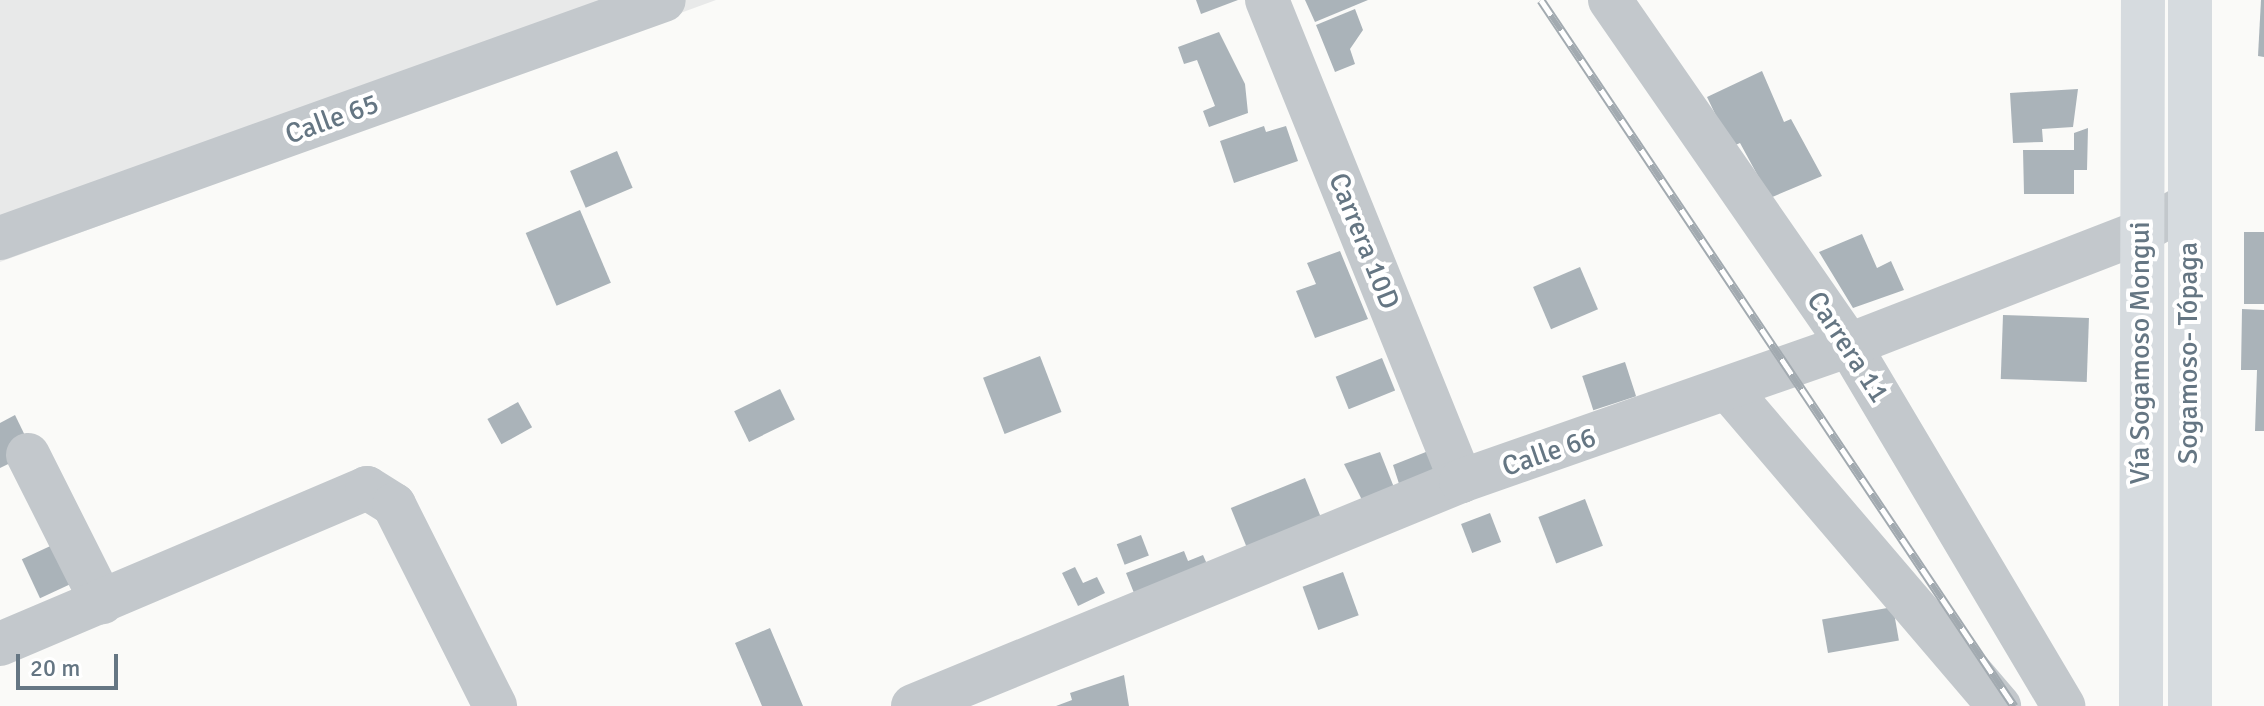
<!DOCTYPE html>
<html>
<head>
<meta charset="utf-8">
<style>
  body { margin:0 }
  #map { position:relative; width:2264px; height:706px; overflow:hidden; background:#fafaf8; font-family:Signika,sans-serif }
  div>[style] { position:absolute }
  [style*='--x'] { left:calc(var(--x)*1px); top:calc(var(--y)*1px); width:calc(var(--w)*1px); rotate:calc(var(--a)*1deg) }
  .built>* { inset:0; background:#e8e9e9 }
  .building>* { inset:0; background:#aab3b9; transform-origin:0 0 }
  .minor>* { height:44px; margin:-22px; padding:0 22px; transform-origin:22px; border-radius:22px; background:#c3c8cc }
  .major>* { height:44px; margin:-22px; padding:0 22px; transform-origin:22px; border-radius:22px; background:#d6dbdf }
  .rail>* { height:9px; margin-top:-4.5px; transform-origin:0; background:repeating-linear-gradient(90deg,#fff 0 18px,#a2aab0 0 36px); box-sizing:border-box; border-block:2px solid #a2aab0 }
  span { translate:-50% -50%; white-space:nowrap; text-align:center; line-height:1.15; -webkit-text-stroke:8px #fff; paint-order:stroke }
  .street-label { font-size:28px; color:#657683 }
  .scale { position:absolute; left:16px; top:654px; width:102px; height:36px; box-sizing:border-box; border:4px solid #657683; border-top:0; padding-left:10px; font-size:24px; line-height:28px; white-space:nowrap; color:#657683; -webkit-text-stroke:6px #fff; paint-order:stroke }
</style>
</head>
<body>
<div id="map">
  <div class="built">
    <div style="clip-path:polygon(0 0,716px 0,0 262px)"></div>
  </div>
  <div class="building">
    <div style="clip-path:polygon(1196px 0,1238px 0,1201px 14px)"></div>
    <div style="clip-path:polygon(1305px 0,1368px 0,1315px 22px)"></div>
    <div style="clip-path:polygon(2261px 0,2264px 0,2264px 57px,2258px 56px)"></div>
    <div style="clip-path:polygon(1355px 9px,1363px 30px,1350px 49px,1355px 64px,1335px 72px,1316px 25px)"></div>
    <div style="clip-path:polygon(1219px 32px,1245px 84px,1248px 113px,1209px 127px,1203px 111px,1215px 106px,1197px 60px,1184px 64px,1178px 47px)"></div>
    <div style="clip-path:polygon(1762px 71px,1784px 122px,1791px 119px,1822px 176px,1770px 198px,1740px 143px,1731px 147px,1707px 97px)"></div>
    <div style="clip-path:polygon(2078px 89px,2073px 127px,2042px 129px,2043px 142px,2013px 143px,2010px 93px)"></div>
    <div style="clip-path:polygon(1264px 126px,1266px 132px,1286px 126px,1298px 161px,1234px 183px,1220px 141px)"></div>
    <div style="clip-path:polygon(2088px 128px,2087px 170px,2074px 170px,2074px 194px,2024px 194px,2023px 150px,2074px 150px,2074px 133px)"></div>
    <div style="left:617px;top:151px;width:40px;height:51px;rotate:67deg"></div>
    <div style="left:580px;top:210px;width:79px;height:59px;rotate:67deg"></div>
    <div style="left:2244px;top:232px;width:20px;height:72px"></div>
    <div style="clip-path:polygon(1862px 234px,1877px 268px,1891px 261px,1904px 290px,1853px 308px,1819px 252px)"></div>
    <div style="clip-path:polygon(1340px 251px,1368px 319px,1315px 338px,1296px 291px,1316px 284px,1307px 263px)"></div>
    <div style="left:1580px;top:267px;width:46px;height:51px;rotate:67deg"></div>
    <div style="clip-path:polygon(2242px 309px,2264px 310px,2264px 431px,2255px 431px,2257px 370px,2241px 370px)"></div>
    <div style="left:2003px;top:315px;width:86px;height:64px;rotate:2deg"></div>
    <div style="left:1040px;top:356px;width:60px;height:61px;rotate:69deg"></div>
    <div style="left:1382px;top:358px;width:35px;height:50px;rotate:68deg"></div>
    <div style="left:1625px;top:362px;width:36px;height:45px;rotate:72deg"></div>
    <div style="left:780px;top:389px;width:34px;height:51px;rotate:64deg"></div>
    <div style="left:518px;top:402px;width:29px;height:35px;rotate:61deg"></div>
    <div style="clip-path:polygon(15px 415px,33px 452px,0 468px,0 423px)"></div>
    <div style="clip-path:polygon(1436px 448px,1449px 479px,1402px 493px,1393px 465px)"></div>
    <div style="clip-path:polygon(1380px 452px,1399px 500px,1367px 510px,1344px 464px)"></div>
    <div style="left:1305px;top:478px;width:51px;height:80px;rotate:68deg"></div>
    <div style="left:1585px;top:499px;width:50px;height:50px;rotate:69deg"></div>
    <div style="left:1490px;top:513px;width:31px;height:31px;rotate:69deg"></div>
    <div style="left:1141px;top:535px;width:22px;height:26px;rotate:69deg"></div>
    <div style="left:59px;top:542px;width:43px;height:41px;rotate:65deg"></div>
    <div style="clip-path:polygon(1184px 551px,1188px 561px,1203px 555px,1210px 571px,1136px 598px,1126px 573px)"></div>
    <div style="clip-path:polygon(1075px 567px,1083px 583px,1097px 577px,1105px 593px,1078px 606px,1062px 573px)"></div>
    <div style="left:1343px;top:572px;width:46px;height:43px;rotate:70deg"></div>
    <div style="left:1893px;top:607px;width:34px;height:72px;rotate:80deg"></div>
    <div style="clip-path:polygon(770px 628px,778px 647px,803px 706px,762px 706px,735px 643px)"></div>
    <div style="clip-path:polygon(1124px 675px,1129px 706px,1056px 706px,1072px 700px,1070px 693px)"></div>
  </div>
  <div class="minor">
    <div style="--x:1267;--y:0;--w:519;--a:68.03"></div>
    <div style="--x:1610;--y:0;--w:420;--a:55.3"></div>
    <div style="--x:1849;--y:345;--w:420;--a:59.3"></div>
    <div style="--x:0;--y:238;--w:705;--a:-19.72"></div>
    <div style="--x:1729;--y:390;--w:416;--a:49.5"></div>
    <div style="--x:28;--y:455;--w:165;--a:63.3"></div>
    <div style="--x:0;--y:644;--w:399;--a:-23"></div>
    <div style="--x:367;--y:488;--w:32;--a:32"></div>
    <div style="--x:394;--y:505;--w:225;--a:63.3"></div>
    <div style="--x:913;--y:706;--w:592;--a:-22.32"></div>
    <div style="--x:1461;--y:481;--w:411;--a:-19.3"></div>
    <div style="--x:1849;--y:345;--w:312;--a:-21.2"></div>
    <div style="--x:2140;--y:232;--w:54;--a:-29"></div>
  </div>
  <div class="major">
    <div style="--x:2190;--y:0;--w:706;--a:90"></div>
    <div style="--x:2141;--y:706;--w:706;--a:-89.84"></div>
  </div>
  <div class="rail">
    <div style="--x:1541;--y:0;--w:850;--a:56.18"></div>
  </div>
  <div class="street-label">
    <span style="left:332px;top:119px;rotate:-20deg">Calle 65</span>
    <span style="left:1364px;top:241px;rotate:68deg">Carrera 10D</span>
    <span style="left:1848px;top:347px;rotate:57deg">Carrera 11</span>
    <span style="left:2140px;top:353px;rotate:-90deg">Vía Sogamoso Mongui</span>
    <span style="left:2188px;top:353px;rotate:-90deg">Sogamoso- Tópaga</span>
    <span style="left:1549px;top:452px;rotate:-19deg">Calle 66</span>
  </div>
  <div class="scale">20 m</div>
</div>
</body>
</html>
